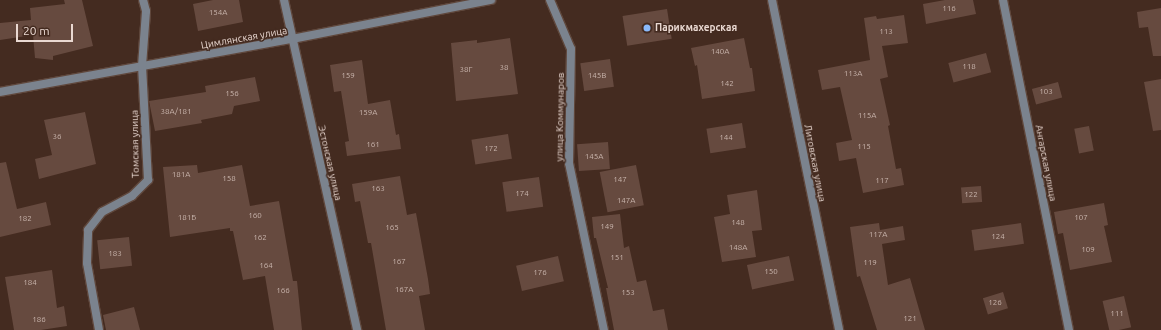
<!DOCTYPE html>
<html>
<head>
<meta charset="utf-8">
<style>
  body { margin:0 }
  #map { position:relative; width:1161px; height:330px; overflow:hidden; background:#442b20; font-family:Ubuntu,sans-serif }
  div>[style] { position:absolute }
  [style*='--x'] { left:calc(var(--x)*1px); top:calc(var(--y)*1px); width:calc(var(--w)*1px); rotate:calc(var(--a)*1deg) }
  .building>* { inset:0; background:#664a3f; transform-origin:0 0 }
  .roads { filter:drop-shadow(1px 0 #5f473c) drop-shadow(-1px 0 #5f473c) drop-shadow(0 1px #5f473c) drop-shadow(0 -1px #5f473c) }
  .minor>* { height:8px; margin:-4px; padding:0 4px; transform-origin:4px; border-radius:4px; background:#7b838e }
  .dots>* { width:11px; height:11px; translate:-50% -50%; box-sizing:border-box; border:2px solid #442b20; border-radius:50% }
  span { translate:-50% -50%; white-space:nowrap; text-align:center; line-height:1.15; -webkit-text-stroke:3px #442b20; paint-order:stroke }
  .number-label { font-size:8px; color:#c9b5ad }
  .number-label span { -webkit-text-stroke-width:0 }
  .poi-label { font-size:10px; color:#ead9d2; font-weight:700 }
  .left { translate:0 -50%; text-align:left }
  .street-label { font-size:10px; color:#ead9d2 }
  .scale { position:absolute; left:16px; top:24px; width:57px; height:18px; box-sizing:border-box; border:2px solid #ead9d2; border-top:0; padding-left:5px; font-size:12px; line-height:14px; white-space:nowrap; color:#ead9d2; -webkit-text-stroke:3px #442b20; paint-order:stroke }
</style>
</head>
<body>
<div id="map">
  <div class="building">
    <div style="clip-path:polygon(64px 0,82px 0,93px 46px,53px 56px,53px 60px,35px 58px,33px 35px,0 40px,0 23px,31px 20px,30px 8px,65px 4px)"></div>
    <div style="clip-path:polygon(213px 0,239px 0,243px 22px,198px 31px,193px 4px)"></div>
    <div style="clip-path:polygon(945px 0,973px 0,976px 14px,926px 24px,923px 4px)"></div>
    <div style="clip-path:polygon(1161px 8px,1161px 56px,1153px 56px,1148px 27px,1139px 28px,1137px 12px)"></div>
    <div style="left:667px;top:9px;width:30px;height:45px;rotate:81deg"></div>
    <div style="clip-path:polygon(904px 15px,908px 43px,882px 46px,888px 77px,880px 79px,890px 125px,888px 126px,896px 169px,901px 168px,904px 185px,863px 193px,856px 158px,839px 161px,836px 143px,852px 140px,840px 87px,822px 90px,818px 70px,870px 60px,864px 18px,876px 16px,877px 19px)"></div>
    <div style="clip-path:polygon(510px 38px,518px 94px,456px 101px,451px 43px,477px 40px,477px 43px)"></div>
    <div style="clip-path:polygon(744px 38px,750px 68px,752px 68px,755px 91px,702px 99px,697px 65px,695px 66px,691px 48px)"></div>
    <div style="left:986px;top:53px;width:20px;height:39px;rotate:75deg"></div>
    <div style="left:610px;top:59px;width:28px;height:30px;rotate:82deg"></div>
    <div style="clip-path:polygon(362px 60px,368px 104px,390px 100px,396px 135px,399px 134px,401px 149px,347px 156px,345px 142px,349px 141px,341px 91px,334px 92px,330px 65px)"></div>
    <div style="clip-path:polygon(255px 77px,260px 101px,234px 106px,232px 114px,201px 120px,202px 123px,155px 131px,149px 101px,206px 92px,205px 86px)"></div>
    <div style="clip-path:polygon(1161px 79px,1161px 130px,1153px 131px,1144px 82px)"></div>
    <div style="left:1058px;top:82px;width:16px;height:27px;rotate:75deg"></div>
    <div style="clip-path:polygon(85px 112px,96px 164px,39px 179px,35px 159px,52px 155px,44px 120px)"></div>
    <div style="left:742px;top:123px;width:25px;height:36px;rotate:81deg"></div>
    <div style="left:1089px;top:126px;width:25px;height:15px;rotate:79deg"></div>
    <div style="left:508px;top:134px;width:25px;height:37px;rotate:81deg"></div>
    <div style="left:608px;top:142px;width:27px;height:31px;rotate:86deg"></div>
    <div style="clip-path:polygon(6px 162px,17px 209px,46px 202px,51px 225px,0 237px,0 163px)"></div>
    <div style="clip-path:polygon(197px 165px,198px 173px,242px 165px,250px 206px,279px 201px,293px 281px,297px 281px,302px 330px,274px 330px,265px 276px,243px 280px,233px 231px,230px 231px,230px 228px,170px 237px,163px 167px)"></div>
    <div style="left:636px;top:165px;width:41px;height:37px;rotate:79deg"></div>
    <div style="clip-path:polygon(400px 176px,407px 215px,416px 213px,428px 279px,430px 294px,419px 296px,425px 330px,386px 330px,371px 243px,368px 243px,360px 201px,355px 202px,352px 184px)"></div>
    <div style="left:539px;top:177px;width:30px;height:37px;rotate:82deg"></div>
    <div style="left:981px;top:186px;width:16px;height:20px;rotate:86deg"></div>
    <div style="clip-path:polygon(757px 190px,762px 230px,752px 231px,756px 257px,722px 262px,714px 217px,730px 214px,727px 195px)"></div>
    <div style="clip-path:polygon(1104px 203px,1108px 225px,1104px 226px,1112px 262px,1070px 270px,1063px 233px,1058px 234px,1054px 212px)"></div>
    <div style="clip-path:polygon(620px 214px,624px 248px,629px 246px,637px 282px,646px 280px,653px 311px,664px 309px,668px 330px,614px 330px,606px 288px,608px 288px,596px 238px,594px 238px,592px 217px)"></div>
    <div style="clip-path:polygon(879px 223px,880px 230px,903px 226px,905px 240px,882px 244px,888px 285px,910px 278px,925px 330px,877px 330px,860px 276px,857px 277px,850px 227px)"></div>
    <div style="left:1021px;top:223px;width:21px;height:50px;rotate:82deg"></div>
    <div style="left:129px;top:237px;width:29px;height:32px;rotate:84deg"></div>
    <div style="left:558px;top:256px;width:26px;height:43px;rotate:77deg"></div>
    <div style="left:789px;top:256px;width:25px;height:43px;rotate:78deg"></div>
    <div style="clip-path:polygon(52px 270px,57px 308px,64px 306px,67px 326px,41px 330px,14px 330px,5px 277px)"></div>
    <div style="left:1003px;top:292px;width:17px;height:21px;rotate:73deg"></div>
    <div style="left:1124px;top:296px;width:32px;height:22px;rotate:77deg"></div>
    <div style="clip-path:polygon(134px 307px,140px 330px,106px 330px,103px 315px)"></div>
  </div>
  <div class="roads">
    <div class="minor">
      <div style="--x:284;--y:0;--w:338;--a:77.5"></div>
      <div style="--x:550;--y:0;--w:53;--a:66.8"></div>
      <div style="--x:571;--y:49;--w:114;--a:91"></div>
      <div style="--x:569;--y:163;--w:171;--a:78.2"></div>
      <div style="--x:772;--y:0;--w:337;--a:78.5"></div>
      <div style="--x:1003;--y:0;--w:337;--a:78.7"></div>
      <div style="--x:0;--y:92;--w:297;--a:-10.3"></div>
      <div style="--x:292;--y:39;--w:203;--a:-11.1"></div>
      <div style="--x:99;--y:330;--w:68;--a:-100.2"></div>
      <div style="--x:87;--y:263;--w:33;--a:-88"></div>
      <div style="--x:88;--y:230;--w:23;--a:-52"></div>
      <div style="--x:102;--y:212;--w:34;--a:-28"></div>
      <div style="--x:132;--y:196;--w:23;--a:-45"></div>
      <div style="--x:148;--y:180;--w:114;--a:-93"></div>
      <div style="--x:142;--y:66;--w:55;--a:-85.8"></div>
      <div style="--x:146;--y:11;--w:11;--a:-105"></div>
    </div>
  </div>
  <div class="dots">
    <div style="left:647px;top:28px;background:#8abafc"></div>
  </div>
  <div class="number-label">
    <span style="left:949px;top:9px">116</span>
    <span style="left:218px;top:13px">154А</span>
    <span style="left:886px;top:32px">113</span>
    <span style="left:720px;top:52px">140А</span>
    <span style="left:969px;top:67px">118</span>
    <span style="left:504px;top:68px">38</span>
    <span style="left:466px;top:70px">38Г</span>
    <span style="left:853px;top:74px">113А</span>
    <span style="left:348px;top:76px">159</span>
    <span style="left:597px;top:76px">145В</span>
    <span style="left:727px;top:84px">142</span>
    <span style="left:1046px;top:92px">103</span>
    <span style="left:232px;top:94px">156</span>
    <span style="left:176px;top:112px">38А/181</span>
    <span style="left:368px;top:113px">159А</span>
    <span style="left:867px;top:116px">115А</span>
    <span style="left:57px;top:137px">36</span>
    <span style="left:726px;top:138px">144</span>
    <span style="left:373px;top:145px">161</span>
    <span style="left:864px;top:147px">115</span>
    <span style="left:491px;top:149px">172</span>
    <span style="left:594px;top:157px">145А</span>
    <span style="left:181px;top:175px">181А</span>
    <span style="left:229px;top:179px">158</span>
    <span style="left:620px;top:180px">147</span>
    <span style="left:882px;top:181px">117</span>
    <span style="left:378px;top:189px">163</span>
    <span style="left:522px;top:194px">174</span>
    <span style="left:971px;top:195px">122</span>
    <span style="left:626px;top:201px">147А</span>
    <span style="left:255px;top:216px">160</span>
    <span style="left:187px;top:218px">181Б</span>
    <span style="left:1081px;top:218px">107</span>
    <span style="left:25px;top:219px">182</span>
    <span style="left:738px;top:223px">148</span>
    <span style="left:607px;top:227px">149</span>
    <span style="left:392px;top:228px">165</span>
    <span style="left:878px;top:235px">117А</span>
    <span style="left:998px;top:237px">124</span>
    <span style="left:260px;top:238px">162</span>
    <span style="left:738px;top:248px">148А</span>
    <span style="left:1088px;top:250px">109</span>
    <span style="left:115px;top:254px">183</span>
    <span style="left:617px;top:258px">151</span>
    <span style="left:399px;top:262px">167</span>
    <span style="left:870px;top:263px">119</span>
    <span style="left:266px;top:266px">164</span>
    <span style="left:771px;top:272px">150</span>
    <span style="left:540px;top:273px">176</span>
    <span style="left:30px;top:283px">184</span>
    <span style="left:404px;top:290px">167А</span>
    <span style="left:283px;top:291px">166</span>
    <span style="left:628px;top:293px">153</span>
    <span style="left:995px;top:303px">126</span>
    <span style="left:1117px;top:314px">111</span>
    <span style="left:910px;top:319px">121</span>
    <span style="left:39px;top:320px">186</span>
  </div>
  <div class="poi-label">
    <span class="left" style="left:655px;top:28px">Парикмахерская</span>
  </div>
  <div class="street-label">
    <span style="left:244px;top:38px;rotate:-10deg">Цимлянская улица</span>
    <span style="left:560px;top:117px;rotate:-89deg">улица Коммунаров</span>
    <span style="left:135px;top:144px;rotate:-91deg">Томская улица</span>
    <span style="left:330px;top:163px;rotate:77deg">Эстонская улица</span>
    <span style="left:815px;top:163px;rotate:79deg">Литовская улица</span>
    <span style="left:1046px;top:163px;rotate:79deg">Ангарская улица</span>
  </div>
  <div class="scale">20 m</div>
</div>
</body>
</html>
